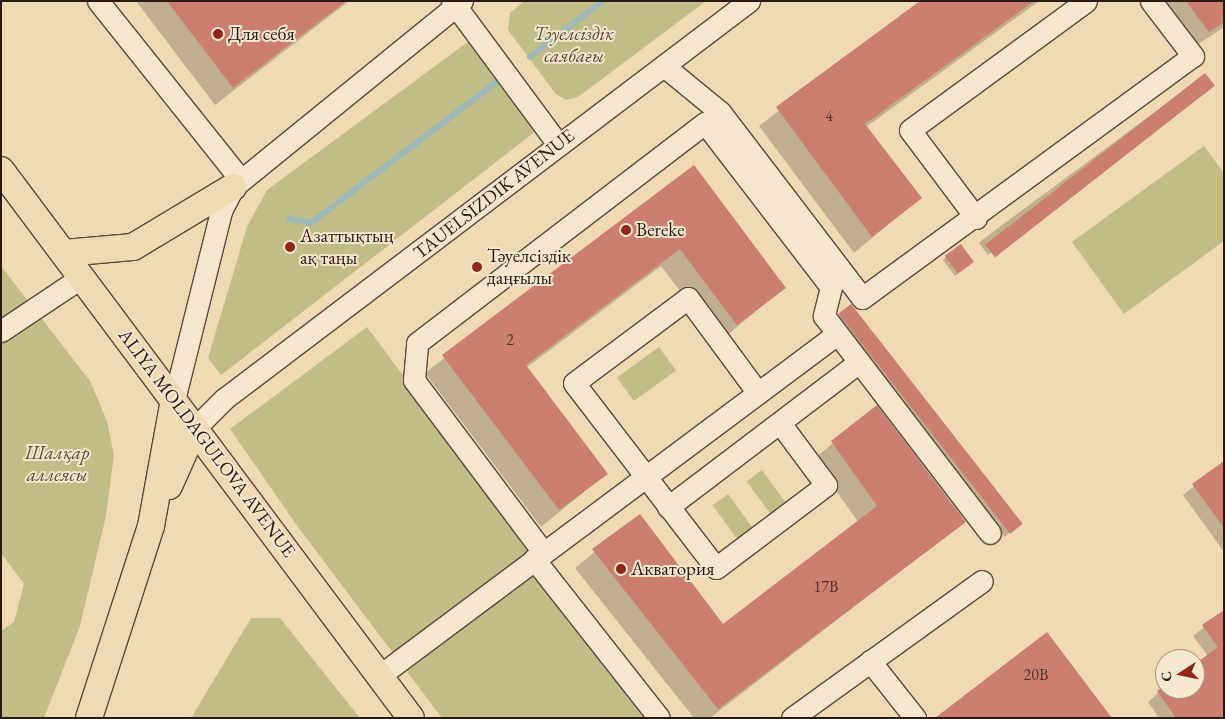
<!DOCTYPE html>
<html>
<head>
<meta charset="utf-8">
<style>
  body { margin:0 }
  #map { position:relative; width:1225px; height:719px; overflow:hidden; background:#f0dab4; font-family:"EB Garamond",serif }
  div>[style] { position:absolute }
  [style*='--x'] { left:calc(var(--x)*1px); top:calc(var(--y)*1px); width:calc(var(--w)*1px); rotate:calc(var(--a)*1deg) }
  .green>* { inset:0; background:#c1bd87; transform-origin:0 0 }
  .shadow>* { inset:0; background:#0003 }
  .stream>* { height:6px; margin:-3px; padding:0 3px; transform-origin:3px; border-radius:3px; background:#9eb8b7 }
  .building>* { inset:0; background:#cc7e6f; transform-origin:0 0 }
  .roads { filter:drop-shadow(1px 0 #5b4a3c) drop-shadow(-1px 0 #5b4a3c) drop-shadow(0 1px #5b4a3c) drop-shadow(0 -1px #5b4a3c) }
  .minor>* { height:21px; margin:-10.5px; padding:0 10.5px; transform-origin:10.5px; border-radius:10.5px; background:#f5e7ce }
  .major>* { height:26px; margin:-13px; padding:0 13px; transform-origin:13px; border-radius:13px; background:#f0dab4 }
  .dots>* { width:14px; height:14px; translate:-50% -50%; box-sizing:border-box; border:2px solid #f5e7ce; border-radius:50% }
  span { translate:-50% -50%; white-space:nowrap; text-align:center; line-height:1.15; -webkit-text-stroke:4px #f5e7ce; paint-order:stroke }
  .number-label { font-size:16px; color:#52332b }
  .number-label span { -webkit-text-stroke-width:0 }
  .poi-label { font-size:19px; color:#291a14 }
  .left { translate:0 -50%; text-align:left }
  .park-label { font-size:19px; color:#574b36; font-style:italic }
  .street-label { font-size:19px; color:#291a14 }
  .frame { position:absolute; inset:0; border:2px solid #291a14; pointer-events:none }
  .north { position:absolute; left:1155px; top:649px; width:50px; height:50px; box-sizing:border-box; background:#f5e7ce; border:1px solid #a39584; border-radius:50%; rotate:259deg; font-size:14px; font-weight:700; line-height:20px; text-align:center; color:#291a14 }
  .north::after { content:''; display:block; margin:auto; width:18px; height:22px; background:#8f2418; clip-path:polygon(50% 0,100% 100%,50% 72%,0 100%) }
</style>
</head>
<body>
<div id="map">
  <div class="green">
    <div style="clip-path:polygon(524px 1px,706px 1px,578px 97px,566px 100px,556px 94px,508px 30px,510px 13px)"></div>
    <div style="clip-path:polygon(469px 41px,536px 131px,221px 375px,208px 358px,247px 227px,267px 190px)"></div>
    <div style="clip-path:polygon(1204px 146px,1224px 173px,1224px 241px,1124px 314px,1072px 242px)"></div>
    <div style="clip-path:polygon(1px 266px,90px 381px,107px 421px,114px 455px,106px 516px,80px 626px,44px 718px,1px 718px,1px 631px,14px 622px,24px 584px,1px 553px)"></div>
    <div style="clip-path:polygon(367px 327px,659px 718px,442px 718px,298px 527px,230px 429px)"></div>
    <div style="left:659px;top:347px;width:29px;height:52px;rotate:54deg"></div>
    <div style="left:762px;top:470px;width:44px;height:19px;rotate:54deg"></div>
    <div style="left:728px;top:494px;width:44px;height:19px;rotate:54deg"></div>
    <div style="clip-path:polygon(251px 618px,280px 618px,360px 718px,191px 718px)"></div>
  </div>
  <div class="shadow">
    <div style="clip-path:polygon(136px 1px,349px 1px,215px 105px)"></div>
    <div style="clip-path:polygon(922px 1px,1039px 1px,866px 127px,920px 198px,854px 253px,759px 126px)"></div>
    <div style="clip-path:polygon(1155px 1px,1224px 1px,1224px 27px,1191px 49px)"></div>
    <div style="clip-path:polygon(1205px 75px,1214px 86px,1211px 89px,988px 255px,979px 243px,982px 240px)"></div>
    <div style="clip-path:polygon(693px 167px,784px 288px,719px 342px,661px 266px,526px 368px,606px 474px,541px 527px,425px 373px)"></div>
    <div style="clip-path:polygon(946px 257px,970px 265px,955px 276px,943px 260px)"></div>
    <div style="clip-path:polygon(851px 306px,1017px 526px,1005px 537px,836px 318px)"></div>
    <div style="clip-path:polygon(876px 407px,964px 522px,710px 718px,694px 718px,575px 568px,639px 516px,723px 626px,858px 522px,814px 459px)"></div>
    <div style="clip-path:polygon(1224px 463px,1224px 552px,1183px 495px)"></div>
    <div style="clip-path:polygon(1224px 611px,1224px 718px,1159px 718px,1148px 702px,1165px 687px,1195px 689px,1195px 665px,1208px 656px,1193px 636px)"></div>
  </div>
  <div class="stream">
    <div style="--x:530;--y:57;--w:92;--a:-37.5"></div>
    <div style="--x:289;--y:219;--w:22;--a:10"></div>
    <div style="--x:311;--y:223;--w:240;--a:-37.2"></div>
  </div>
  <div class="building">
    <div style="clip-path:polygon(167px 1px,346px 1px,233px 88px)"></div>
    <div style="clip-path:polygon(920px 1px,1034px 1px,865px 124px,922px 198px,872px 237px,776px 107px)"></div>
    <div style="clip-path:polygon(1186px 1px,1224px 1px,1224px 22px,1209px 32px)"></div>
    <div style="left:1205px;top:73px;width:16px;height:279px;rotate:52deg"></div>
    <div style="clip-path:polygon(694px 165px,786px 288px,737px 325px,680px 249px,526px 365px,608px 474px,559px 510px,442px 355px)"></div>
    <div style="left:961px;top:244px;width:22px;height:20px;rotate:54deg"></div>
    <div style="left:851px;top:304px;width:279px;height:16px;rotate:52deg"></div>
    <div style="clip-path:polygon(877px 405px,966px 522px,718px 709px,592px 549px,640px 514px,723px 624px,877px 506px,831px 441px)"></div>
    <div style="clip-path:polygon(1224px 461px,1224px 528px,1192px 484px)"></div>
    <div style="clip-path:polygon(1224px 610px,1224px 718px,1176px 718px,1157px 691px,1165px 685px,1165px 689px,1195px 689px,1195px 664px,1218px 647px,1202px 625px)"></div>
    <div style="clip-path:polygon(1047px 632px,1112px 718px,935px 718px)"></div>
  </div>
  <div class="roads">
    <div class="minor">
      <div style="--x:98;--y:1;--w:229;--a:51.4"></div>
      <div style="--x:452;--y:1;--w:178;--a:53.5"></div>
      <div style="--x:664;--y:66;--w:72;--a:39.4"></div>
      <div style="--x:720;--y:112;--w:234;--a:52.6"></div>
      <div style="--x:862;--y:298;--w:410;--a:-36.2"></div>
      <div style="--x:1193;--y:56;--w:69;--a:-127.4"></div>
      <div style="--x:976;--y:218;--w:110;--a:-126.9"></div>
      <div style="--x:910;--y:130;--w:218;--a:-36.2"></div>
      <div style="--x:1;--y:331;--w:97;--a:-33.7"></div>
      <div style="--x:758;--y:393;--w:118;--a:-126.4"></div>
      <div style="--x:688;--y:298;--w:142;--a:143.3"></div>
      <div style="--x:574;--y:383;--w:233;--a:52.5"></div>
      <div style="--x:716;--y:568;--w:138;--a:-37"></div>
      <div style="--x:826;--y:485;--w:77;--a:-126.6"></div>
      <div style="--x:174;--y:400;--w:195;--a:-76"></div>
      <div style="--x:221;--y:211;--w:27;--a:-63"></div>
      <div style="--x:233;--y:187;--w:295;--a:-39.1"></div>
      <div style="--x:195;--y:428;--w:41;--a:-45"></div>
      <div style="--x:224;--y:399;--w:659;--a:-37.17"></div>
      <div style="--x:668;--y:507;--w:240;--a:-37.2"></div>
      <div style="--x:543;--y:552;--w:215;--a:-126.9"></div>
      <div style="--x:414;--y:380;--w:37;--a:-85"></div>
      <div style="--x:417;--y:343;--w:362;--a:-37.4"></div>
      <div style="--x:705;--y:123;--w:207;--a:52.5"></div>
      <div style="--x:831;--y:287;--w:30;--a:104"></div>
      <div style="--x:824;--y:316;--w:273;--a:52.6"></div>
      <div style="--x:534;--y:559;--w:202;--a:51.8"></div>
      <div style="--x:870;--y:661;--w:73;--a:51.7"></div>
      <div style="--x:379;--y:676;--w:572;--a:-36.75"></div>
      <div style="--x:792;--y:718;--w:234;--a:-35.8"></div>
    </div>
    <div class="major">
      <div style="--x:1;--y:170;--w:684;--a:53.2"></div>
      <div style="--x:64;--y:253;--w:69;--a:-5"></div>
      <div style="--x:133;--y:247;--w:117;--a:-31"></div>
      <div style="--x:169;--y:486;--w:64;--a:-65.9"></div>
      <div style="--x:89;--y:718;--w:202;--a:-72.1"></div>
      <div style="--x:151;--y:526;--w:128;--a:-79.7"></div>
    </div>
  </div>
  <div class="dots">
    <div style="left:218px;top:34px;background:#8f2418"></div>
    <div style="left:626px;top:230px;background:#8f2418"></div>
    <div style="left:290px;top:247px;background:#8f2418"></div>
    <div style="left:477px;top:267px;background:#8f2418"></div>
    <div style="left:621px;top:569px;background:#8f2418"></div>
  </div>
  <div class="number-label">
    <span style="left:829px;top:116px">4</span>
    <span style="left:510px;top:340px">2</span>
    <span style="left:826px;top:587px">17В</span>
    <span style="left:1036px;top:675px">20В</span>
  </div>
  <div class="poi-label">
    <span class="left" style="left:228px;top:34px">Для себя</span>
    <span class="left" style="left:636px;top:230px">Bereke</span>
    <span class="left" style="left:300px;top:247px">Азаттықтың<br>ақ таңы</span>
    <span class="left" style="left:487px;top:267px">Тәуелсіздік<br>даңғылы</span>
    <span class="left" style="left:631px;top:569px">Акватория</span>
  </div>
  <div class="park-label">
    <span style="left:574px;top:45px">Тәуелсіздік<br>саябағы</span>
    <span style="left:57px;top:464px">Шалқар<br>аллеясы</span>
  </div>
  <div class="street-label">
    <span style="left:494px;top:194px;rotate:-38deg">TAUELSIZDIK AVENUE</span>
    <span style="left:207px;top:443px;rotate:53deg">ALIYA MOLDAGULOVA AVENUE</span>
  </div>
  <div class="frame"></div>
  <div class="north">С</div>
</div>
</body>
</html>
